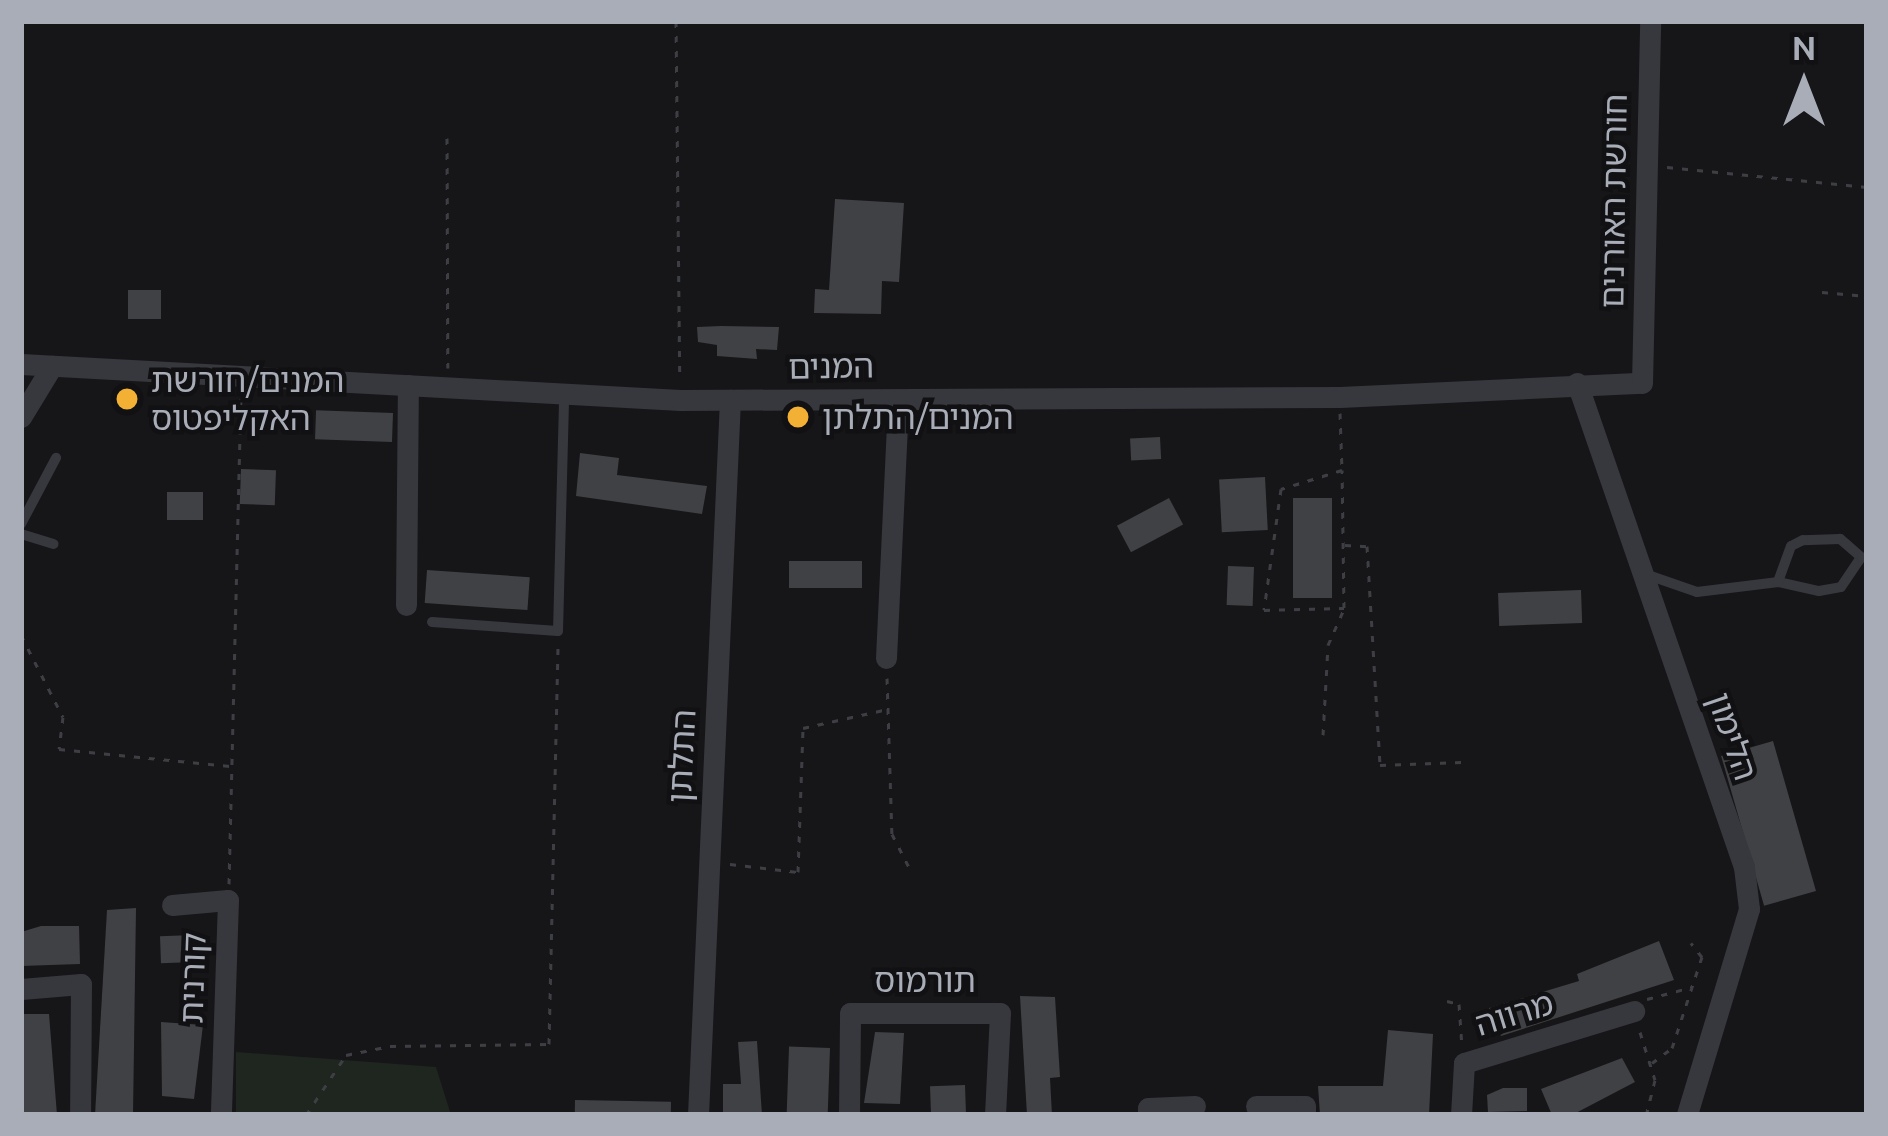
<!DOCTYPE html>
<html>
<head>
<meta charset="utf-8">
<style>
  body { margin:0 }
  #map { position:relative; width:1888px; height:1136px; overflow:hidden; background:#161618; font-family:Ubuntu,"Noto Sans Hebrew",sans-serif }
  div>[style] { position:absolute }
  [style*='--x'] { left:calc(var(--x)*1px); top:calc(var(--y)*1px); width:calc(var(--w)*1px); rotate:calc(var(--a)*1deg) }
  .green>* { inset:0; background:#1e261f }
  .building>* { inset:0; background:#404145; transform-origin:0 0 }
  .path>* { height:3px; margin-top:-1.5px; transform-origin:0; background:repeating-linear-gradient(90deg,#3d3f44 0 6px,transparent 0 15px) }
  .service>* { height:10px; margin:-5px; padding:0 5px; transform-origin:5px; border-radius:5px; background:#37383d }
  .minor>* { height:21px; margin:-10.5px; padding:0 10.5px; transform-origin:10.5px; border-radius:10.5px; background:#37383d }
  .dots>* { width:33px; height:33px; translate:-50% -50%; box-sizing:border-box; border:6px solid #111113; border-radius:50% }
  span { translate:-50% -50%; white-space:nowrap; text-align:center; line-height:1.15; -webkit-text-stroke:9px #111113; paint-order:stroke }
  .street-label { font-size:33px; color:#a8adb8 }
  .poi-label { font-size:33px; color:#a8adb8 }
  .left { translate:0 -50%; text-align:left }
  .frame { position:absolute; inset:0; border:24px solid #a8adb8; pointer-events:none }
  .north { position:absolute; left:1744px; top:24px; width:120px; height:120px; -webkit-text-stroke:9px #111113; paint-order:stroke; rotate:0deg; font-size:33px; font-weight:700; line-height:48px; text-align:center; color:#a8adb8 }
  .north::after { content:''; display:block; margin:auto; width:42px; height:54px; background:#a8adb8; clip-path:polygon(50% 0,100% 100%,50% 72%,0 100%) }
</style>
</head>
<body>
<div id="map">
  <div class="green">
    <div style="clip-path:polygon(236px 1052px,436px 1067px,451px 1115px,236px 1115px)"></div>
  </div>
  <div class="building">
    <div style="clip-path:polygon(835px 199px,904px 203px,899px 282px,882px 281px,881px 314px,814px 313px,815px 289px,829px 290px)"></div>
    <div style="left:161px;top:290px;width:29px;height:33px;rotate:90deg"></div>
    <div style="clip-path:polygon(721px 326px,779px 327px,777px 350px,756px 349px,757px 359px,717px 356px,717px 345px,698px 342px,697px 327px)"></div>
    <div style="left:393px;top:413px;width:29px;height:77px;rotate:92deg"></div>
    <div style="left:1160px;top:437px;width:22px;height:30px;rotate:87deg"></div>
    <div style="clip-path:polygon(580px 453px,619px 458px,617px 475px,707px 486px,702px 514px,576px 496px)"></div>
    <div style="left:241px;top:469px;width:35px;height:35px;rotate:2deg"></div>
    <div style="left:1265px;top:477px;width:53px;height:46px;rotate:87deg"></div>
    <div style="left:167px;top:492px;width:36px;height:28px"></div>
    <div style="left:1169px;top:498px;width:30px;height:59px;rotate:62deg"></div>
    <div style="left:1293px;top:498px;width:39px;height:100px"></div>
    <div style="left:862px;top:561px;width:27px;height:73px;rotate:90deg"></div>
    <div style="left:1228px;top:566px;width:26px;height:39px;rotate:2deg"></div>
    <div style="left:427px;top:570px;width:103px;height:33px;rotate:4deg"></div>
    <div style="left:1581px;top:590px;width:33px;height:83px;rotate:88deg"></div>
    <div style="left:1773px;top:741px;width:156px;height:54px;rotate:74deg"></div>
    <div style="clip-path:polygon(136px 908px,133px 1115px,95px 1115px,107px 910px)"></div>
    <div style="clip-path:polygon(41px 926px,79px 926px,80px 964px,21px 966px,21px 932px)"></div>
    <div style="left:193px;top:935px;width:27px;height:33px;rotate:88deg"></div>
    <div style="clip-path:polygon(1659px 941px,1674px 980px,1501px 1036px,1489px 1008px,1579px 981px,1577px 974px)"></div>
    <div style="clip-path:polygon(1020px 996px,1055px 997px,1060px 1077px,1050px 1078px,1052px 1115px,1027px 1115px)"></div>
    <div style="clip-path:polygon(21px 1014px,49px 1014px,57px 1115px,21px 1115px)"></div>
    <div style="clip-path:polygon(161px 1022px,203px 1025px,194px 1099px,162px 1096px)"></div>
    <div style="clip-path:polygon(1388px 1030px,1433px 1034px,1429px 1115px,1320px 1115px,1318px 1086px,1383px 1086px)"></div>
    <div style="clip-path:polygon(875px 1032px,904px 1033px,900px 1104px,864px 1103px)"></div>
    <div style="clip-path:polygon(757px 1041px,762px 1115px,723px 1114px,723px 1084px,741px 1084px,738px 1042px)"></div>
    <div style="left:830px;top:1048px;width:67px;height:41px;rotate:92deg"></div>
    <div style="clip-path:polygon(1622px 1058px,1635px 1082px,1572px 1115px,1552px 1115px,1541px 1089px)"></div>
    <div style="left:965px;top:1085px;width:27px;height:35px;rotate:88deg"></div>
    <div style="clip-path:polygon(1503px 1088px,1527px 1088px,1527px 1111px,1488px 1112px,1487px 1095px)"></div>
    <div style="left:575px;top:1100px;width:96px;height:15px;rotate:1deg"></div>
  </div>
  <div class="path">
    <div style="--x:676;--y:21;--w:358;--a:89.4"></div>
    <div style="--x:447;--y:138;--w:230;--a:89.8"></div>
    <div style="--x:1667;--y:167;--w:201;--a:5.7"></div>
    <div style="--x:1822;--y:292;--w:45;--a:5.1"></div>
    <div style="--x:1340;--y:413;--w:57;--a:88"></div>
    <div style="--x:1342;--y:470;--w:64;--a:162.7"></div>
    <div style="--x:1281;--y:489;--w:122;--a:98"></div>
    <div style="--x:1264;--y:610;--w:80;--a:-1.4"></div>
    <div style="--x:1344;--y:608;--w:138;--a:-90.8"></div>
    <div style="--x:1345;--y:545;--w:22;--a:3"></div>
    <div style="--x:1367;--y:546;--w:219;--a:86.6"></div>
    <div style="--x:1380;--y:765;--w:82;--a:-2.1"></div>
    <div style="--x:21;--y:635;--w:92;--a:62.9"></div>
    <div style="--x:63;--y:717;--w:32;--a:97"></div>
    <div style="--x:59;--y:749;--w:172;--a:5.7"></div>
    <div style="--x:887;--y:678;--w:156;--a:88.2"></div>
    <div style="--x:892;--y:834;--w:44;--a:62.9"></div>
    <div style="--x:1323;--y:735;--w:90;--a:-86.8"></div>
    <div style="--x:1328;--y:645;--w:39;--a:-66"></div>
    <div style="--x:730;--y:864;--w:68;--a:6.7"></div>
    <div style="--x:798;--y:872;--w:144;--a:-88"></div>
    <div style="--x:803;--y:728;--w:87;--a:-12.6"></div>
    <div style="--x:229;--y:884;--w:488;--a:-88.6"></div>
    <div style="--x:1647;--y:999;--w:47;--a:-14.9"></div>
    <div style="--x:1447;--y:1001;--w:12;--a:14"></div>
    <div style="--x:1459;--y:1004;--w:39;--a:86"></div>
    <div style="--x:1640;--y:1032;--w:50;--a:72.6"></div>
    <div style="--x:1655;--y:1080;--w:36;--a:104"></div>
    <div style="--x:1652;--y:1063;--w:25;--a:-37"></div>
    <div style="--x:1672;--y:1048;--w:96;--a:-71.8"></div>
    <div style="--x:1702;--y:957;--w:18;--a:-128"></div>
    <div style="--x:306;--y:1115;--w:72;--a:-56.3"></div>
    <div style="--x:346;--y:1055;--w:45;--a:-11.6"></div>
    <div style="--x:390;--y:1046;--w:159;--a:-0.7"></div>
    <div style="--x:549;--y:1044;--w:399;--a:-88.7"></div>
    <div style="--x:328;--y:1115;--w:3;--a:0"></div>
  </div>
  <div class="service">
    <div style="--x:21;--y:524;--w:75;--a:-62.1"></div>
    <div style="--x:21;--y:534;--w:34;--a:17"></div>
    <div style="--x:1645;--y:574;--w:55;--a:19.1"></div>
    <div style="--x:1697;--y:592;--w:82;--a:-7"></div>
    <div style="--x:1778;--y:582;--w:42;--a:12.4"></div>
    <div style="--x:1819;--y:591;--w:22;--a:-10"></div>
    <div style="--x:1841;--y:587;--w:36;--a:-56"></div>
    <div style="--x:1861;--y:557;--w:28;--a:-139"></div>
    <div style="--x:1840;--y:539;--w:37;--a:178"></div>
    <div style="--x:1803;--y:540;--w:13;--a:153"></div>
    <div style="--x:1791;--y:546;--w:38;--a:110"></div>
    <div style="--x:432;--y:622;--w:126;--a:4.1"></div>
    <div style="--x:558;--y:631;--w:237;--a:-88.5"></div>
  </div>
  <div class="minor">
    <div style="--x:21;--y:364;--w:660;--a:3.13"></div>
    <div style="--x:680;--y:400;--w:660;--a:-0.26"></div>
    <div style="--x:1340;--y:397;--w:302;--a:-2.7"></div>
    <div style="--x:1642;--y:383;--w:362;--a:-88.7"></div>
    <div style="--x:1577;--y:383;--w:512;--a:70.96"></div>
    <div style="--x:1744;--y:867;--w:42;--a:83.2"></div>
    <div style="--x:1749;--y:909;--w:215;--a:106.8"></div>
    <div style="--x:21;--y:417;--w:60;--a:-58.7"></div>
    <div style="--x:406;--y:605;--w:220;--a:-89.5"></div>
    <div style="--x:886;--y:658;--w:259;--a:-87.3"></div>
    <div style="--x:172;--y:905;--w:56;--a:-5.1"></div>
    <div style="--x:228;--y:900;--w:215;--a:91.9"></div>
    <div style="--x:21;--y:989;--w:60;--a:-4.8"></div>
    <div style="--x:81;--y:984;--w:131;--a:90.4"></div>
    <div style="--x:1256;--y:1106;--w:49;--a:0"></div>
    <div style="--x:1305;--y:1106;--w:9;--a:90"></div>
    <div style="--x:698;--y:1115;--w:716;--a:-87.44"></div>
    <div style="--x:849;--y:1115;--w:102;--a:-89.4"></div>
    <div style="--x:850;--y:1013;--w:150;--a:0"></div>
    <div style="--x:1000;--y:1013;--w:102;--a:92.8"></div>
    <div style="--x:1148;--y:1115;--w:7;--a:-90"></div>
    <div style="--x:1148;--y:1108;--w:47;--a:-2.4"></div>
    <div style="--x:1461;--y:1115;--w:52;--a:-86.7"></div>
    <div style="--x:1464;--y:1063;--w:178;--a:-17"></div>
  </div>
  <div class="dots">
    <div style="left:127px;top:399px;background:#f2b134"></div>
    <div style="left:798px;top:417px;background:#f2b134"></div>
  </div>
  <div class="street-label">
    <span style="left:1613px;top:201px;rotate:-89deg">חורשת האורנים</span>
    <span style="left:831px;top:366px;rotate:-1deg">המנים</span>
    <span style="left:1733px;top:736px;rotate:71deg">הלימון</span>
    <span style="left:681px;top:756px;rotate:-87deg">התלתן</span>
    <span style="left:192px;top:978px;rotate:-88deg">קורנית</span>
    <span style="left:925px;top:980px">תורמוס</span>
    <span style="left:1514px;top:1013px;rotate:-17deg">מרווה</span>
  </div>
  <div class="poi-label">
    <span class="left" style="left:151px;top:399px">המנים/חורשת<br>האקליפטוס</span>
    <span class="left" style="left:822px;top:417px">המנים/התלתן</span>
  </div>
  <div class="frame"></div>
  <div class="north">N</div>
</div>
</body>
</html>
